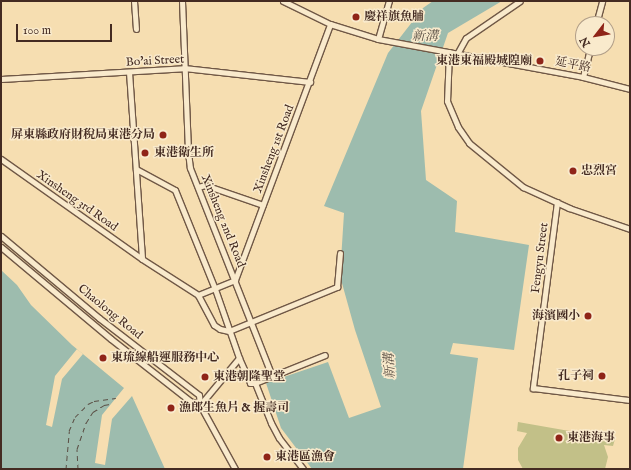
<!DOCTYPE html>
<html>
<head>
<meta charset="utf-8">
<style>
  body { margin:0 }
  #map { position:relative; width:631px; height:470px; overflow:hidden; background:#f6deb1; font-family:"IM FELL English","Noto Serif TC",serif }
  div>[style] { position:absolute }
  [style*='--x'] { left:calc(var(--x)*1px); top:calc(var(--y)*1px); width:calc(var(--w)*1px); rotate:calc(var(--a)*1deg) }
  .green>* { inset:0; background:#c2c088 }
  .water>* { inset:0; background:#9dbcae }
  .pier>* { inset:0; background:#f6deb1 }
  .ferry>* { height:1px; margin-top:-0.5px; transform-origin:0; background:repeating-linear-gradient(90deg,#5a4f45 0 5px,transparent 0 9px) }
  .roads { filter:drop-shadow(1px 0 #705846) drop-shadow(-1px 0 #705846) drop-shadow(0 1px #705846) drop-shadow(0 -1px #705846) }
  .street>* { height:5px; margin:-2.5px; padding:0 2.5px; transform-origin:2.5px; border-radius:2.5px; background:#f9eacc }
  .dots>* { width:11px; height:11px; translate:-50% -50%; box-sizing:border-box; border:2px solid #f9eacc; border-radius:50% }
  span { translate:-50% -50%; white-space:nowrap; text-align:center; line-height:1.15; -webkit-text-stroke:3px #f9eacc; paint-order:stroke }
  .poi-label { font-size:12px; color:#442b22; font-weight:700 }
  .left { translate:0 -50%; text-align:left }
  .right { translate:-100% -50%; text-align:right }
  .street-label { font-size:12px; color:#442b22 }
  .water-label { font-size:13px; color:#5a4f45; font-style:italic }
  .frame { position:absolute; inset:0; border:2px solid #442b22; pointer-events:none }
  .north { position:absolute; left:575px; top:16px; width:40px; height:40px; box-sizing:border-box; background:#f9eacc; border:1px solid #b19e88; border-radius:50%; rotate:239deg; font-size:11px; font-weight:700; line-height:16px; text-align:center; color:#442b22 }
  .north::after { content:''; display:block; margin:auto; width:14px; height:18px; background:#8f2418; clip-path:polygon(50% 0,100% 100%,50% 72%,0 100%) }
  .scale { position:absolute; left:16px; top:24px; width:96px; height:18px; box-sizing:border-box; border:2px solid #442b22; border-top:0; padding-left:5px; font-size:12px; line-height:14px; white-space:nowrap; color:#442b22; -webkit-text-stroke:3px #f9eacc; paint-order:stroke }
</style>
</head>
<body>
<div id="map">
  <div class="green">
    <div style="clip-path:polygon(518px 422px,615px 439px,613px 446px,604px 445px,608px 457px,605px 469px,523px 469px,518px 460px,518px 448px,527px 433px,517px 431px)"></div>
  </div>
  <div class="water">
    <div style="clip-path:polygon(433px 1px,502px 1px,448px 33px,421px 111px,426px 180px,457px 201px,455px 232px,529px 245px,514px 350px,453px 343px,450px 354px,478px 358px,463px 469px,312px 469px,281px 428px,266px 383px,328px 362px,349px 418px,381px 407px,355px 330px,340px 276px,344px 213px,324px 206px,388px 53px,423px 8px)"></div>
    <div style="clip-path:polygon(1px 270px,17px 285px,31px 305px,72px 345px,124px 388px,102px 415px,95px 463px,105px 465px,112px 419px,132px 396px,165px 469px,1px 469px)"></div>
  </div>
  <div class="pier">
    <div style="clip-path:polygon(77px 349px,83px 354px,62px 379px,52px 427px,46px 425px,55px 376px)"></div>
  </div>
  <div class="ferry">
    <div style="--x:66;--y:469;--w:38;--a:-85"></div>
    <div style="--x:69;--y:431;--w:15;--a:-67"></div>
    <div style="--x:75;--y:417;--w:18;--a:-45"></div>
    <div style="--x:88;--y:404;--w:7;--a:-27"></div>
    <div style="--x:94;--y:401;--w:22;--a:-8"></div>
    <div style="--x:78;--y:469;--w:20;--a:-93"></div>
    <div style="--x:77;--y:449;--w:28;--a:-71"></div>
    <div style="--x:86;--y:423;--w:13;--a:-58"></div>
    <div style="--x:93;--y:412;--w:13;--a:-32"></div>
    <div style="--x:104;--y:405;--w:6;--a:-9"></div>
  </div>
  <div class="roads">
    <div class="street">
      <div style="--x:134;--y:1;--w:28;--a:86"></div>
      <div style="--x:182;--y:1;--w:151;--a:87.7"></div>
      <div style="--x:188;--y:152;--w:16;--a:83"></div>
      <div style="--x:190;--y:168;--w:224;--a:68.5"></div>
      <div style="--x:283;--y:1;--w:52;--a:26.1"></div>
      <div style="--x:330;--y:24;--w:50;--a:17.4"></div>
      <div style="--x:378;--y:39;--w:208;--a:10.5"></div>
      <div style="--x:583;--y:77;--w:49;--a:14.3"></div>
      <div style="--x:596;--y:24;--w:24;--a:-75"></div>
      <div style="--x:378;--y:39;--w:40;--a:-74"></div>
      <div style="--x:449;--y:52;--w:49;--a:92.3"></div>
      <div style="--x:447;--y:101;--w:28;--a:67"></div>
      <div style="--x:458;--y:127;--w:19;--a:55"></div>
      <div style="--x:469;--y:143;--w:70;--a:39.2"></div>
      <div style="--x:523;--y:187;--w:51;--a:24.5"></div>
      <div style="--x:569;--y:208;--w:65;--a:19"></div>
      <div style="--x:457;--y:54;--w:18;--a:-61"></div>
      <div style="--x:466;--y:38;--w:65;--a:-34.4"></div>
      <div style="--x:129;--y:72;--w:187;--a:86"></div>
      <div style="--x:583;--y:77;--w:30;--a:-76"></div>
      <div style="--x:1;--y:79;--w:183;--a:-3.4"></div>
      <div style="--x:184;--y:68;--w:127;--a:6.3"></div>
      <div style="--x:1;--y:159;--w:173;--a:35.3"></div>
      <div style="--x:142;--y:259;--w:67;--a:32.7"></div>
      <div style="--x:198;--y:295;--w:34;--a:62"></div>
      <div style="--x:214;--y:325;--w:7;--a:34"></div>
      <div style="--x:220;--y:329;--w:9;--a:13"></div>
      <div style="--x:229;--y:331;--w:117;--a:-22.2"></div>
      <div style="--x:337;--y:287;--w:34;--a:-85"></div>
      <div style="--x:136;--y:169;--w:44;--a:28.3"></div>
      <div style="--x:175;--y:190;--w:107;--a:68"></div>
      <div style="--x:215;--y:289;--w:73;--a:70.8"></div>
      <div style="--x:239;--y:358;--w:27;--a:66"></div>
      <div style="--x:250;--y:383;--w:5;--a:0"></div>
      <div style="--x:198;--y:187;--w:7;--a:-16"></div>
      <div style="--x:205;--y:185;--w:61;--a:19"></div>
      <div style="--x:557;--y:202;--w:188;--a:97.4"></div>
      <div style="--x:533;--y:388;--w:98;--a:7.1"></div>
      <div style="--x:1;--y:236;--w:128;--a:39.9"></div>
      <div style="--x:99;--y:318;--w:126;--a:37.6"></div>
      <div style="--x:199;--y:395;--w:10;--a:84"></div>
      <div style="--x:200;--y:405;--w:73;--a:61.3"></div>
      <div style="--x:1;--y:247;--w:143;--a:39.9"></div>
      <div style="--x:111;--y:339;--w:100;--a:38.1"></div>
      <div style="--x:190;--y:401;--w:11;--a:22"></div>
      <div style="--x:198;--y:295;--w:40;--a:-22"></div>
      <div style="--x:235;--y:280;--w:273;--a:-69.6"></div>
      <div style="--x:255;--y:383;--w:43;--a:68.2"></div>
      <div style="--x:271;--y:423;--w:17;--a:62"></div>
      <div style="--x:279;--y:438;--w:39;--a:52"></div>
      <div style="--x:255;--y:383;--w:75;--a:-21.8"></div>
      <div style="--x:200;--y:405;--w:61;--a:-50.3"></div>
    </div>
  </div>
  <div class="dots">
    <div style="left:356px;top:17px;background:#8f2418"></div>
    <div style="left:540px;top:61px;background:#8f2418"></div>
    <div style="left:163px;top:135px;background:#8f2418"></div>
    <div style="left:145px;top:153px;background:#8f2418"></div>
    <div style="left:573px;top:171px;background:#8f2418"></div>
    <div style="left:588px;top:316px;background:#8f2418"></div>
    <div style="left:103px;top:358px;background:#8f2418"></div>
    <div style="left:602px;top:376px;background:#8f2418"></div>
    <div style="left:205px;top:377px;background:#8f2418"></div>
    <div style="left:171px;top:408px;background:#8f2418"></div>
    <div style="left:559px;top:438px;background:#8f2418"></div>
    <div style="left:267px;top:457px;background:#8f2418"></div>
  </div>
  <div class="poi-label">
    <span class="left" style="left:364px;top:17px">慶祥旗魚脯</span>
    <span class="right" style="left:532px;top:61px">東港東福殿城隍廟</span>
    <span class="right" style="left:155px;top:135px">屏東縣政府財稅局東港分局</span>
    <span class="left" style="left:154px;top:153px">東港衛生所</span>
    <span class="left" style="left:581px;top:171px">忠烈宮</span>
    <span class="right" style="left:580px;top:316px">海濱國小</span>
    <span class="left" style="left:111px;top:358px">東琉線船運服務中心</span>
    <span class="right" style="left:594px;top:376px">孔子祠</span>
    <span class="left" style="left:213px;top:377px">東港朝隆聖堂</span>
    <span class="left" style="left:179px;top:408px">漁郎生魚片 &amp; 握壽司</span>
    <span class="left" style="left:567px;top:438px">東港海事</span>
    <span class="left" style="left:275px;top:457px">東港區漁會</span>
  </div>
  <div class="street-label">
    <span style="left:155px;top:61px;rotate:-3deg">Bo'ai Street</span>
    <span style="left:573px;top:65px;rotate:11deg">延平路</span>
    <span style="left:274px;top:149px;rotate:-69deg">Xinsheng 1st Road</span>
    <span style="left:77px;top:201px;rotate:35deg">Xinsheng 3rd Road</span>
    <span style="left:223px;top:221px;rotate:68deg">Xinsheng 2nd Road</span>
    <span style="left:540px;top:258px;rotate:-83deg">Fengyu Street</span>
    <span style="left:110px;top:312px;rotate:39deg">Chaolong Road</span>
  </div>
  <div class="water-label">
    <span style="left:425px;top:37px">新溝</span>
    <span style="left:391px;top:366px;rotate:-93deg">新溝</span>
  </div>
  <div class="frame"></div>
  <div class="north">N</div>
  <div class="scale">100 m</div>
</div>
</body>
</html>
